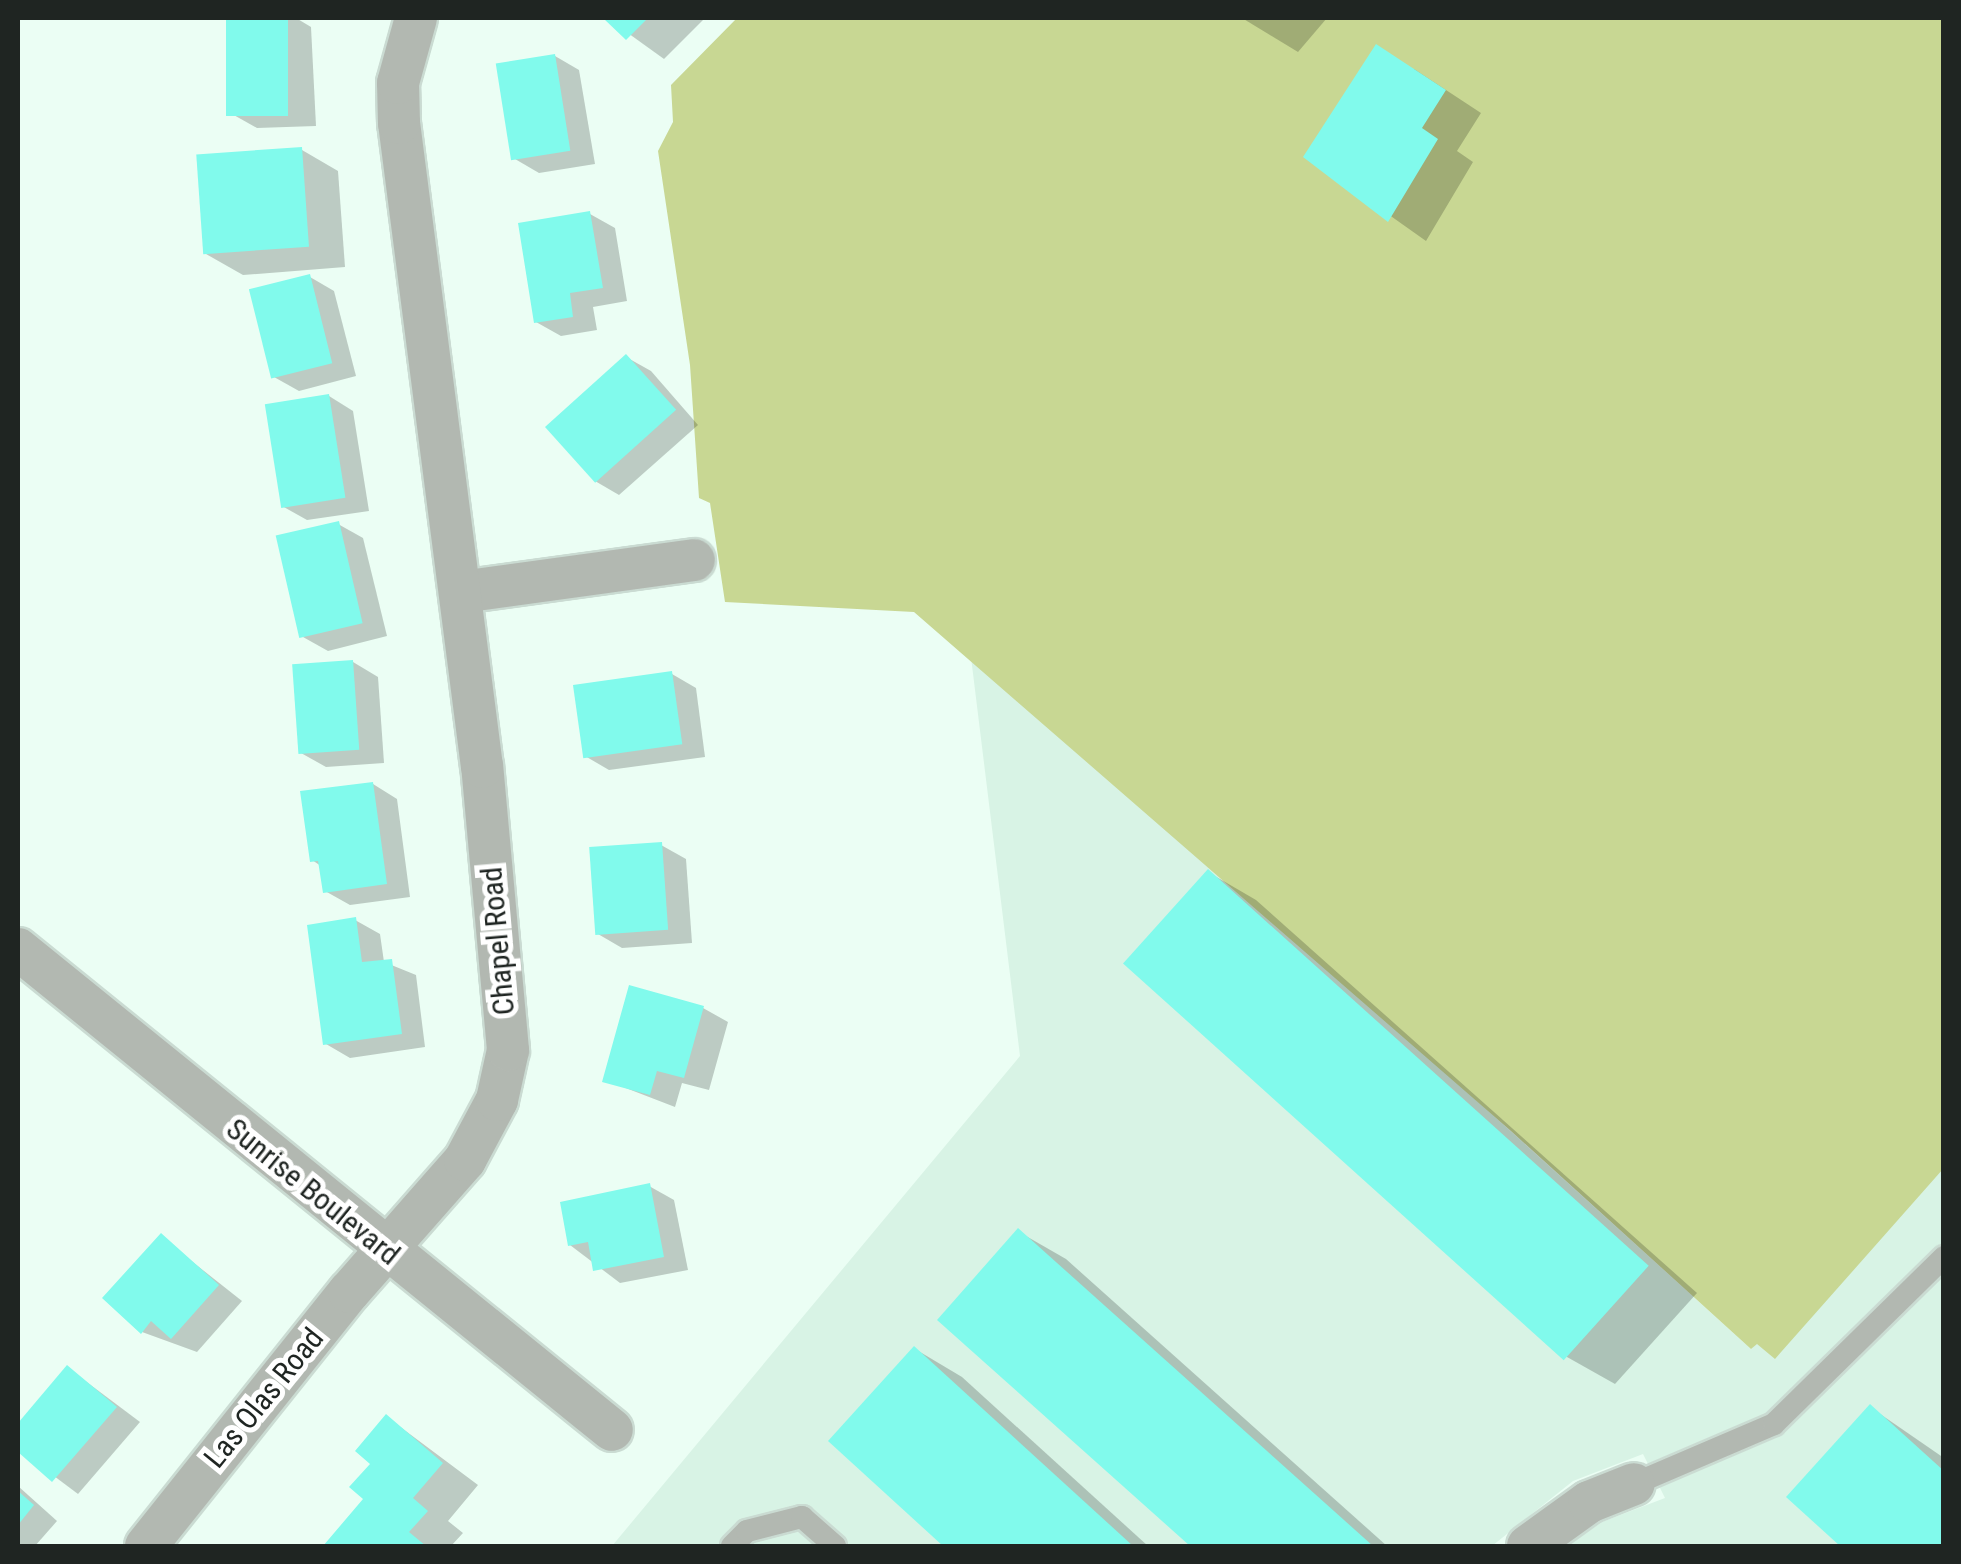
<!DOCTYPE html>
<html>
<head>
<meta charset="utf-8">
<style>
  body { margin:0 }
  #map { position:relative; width:1961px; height:1564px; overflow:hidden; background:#ebfef4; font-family:"Roboto Condensed",sans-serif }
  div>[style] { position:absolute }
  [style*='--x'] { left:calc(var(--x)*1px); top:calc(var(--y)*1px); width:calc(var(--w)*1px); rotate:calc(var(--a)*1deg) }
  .built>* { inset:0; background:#d8f3e5 }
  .green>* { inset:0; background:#c8d793 }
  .shadow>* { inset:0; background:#0003 }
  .building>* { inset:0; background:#81faec; transform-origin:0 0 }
  .roads { filter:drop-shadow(2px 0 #cadbd2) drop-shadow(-2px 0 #cadbd2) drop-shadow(0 2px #cadbd2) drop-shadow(0 -2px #cadbd2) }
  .service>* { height:22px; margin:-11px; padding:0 11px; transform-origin:11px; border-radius:11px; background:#b2b8b1 }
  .minor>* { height:42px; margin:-21px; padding:0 21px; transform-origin:21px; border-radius:21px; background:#b2b8b1 }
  span { translate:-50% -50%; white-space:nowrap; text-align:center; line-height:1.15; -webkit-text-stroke:10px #fff; paint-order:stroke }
  .street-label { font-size:30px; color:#1f2522 }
  .frame { position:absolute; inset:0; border:20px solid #1f2522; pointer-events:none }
</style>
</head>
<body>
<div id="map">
  <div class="built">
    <div style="clip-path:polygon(969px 641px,1751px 1349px,1943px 1142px,1943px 1546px,1567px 1546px,1602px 1522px,1665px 1498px,1643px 1454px,1573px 1481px,1492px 1546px,612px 1546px,1020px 1056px)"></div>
  </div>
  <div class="green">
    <div style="clip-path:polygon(737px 18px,1943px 18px,1943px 1169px,1775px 1359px,1757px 1344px,1751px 1349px,1511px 1131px,914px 612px,725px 602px,710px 503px,699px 498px,690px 365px,658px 151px,673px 122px,671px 85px)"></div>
  </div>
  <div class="shadow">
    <div style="clip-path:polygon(228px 18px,296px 18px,311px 27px,316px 126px,257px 128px,232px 114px)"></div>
    <div style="clip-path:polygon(607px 18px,705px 18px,664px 59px)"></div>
    <div style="clip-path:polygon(1242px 18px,1327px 18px,1298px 52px)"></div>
    <div style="clip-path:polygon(555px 56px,579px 70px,595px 164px,539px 173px,515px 159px)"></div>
    <div style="clip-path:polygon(1414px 69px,1481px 113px,1457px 151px,1473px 162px,1426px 241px,1306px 156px)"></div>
    <div style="clip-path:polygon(302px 150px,338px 171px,345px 267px,243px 275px,206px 254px)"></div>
    <div style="clip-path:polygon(590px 214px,615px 228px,627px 301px,593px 307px,597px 330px,561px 336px,536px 322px)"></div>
    <div style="clip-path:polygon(310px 277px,334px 291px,356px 376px,299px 391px,274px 377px)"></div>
    <div style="clip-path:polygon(626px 357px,651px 371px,698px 425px,619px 495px,595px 481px)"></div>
    <div style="clip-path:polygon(329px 396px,353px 411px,369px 511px,307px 520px,282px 506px)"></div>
    <div style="clip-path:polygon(338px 524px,363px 538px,387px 636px,328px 651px,303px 637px)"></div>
    <div style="clip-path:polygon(353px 662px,378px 677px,384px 763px,326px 767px,301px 753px)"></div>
    <div style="clip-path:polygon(672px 674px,696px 688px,705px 757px,609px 770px,585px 756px)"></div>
    <div style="clip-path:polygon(373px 784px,397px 799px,410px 897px,350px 905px,325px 891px,321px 866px,312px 860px)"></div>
    <div style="clip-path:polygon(661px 845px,686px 859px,692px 943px,622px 948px,598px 934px)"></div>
    <div style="clip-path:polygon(1208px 872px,1256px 900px,1697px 1293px,1615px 1384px,1567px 1357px)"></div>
    <div style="clip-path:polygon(355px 920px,380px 934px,384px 962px,416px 975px,425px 1047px,350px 1058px,326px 1044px)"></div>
    <div style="clip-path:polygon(703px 1008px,728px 1022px,709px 1090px,682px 1083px,675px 1107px,605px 1080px)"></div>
    <div style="clip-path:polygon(649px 1186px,674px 1200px,688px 1270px,620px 1283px,570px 1245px)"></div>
    <div style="clip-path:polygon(1019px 1232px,1066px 1259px,1387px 1546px,1193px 1546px,940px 1320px)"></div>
    <div style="clip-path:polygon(161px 1237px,242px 1301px,197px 1352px,142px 1332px)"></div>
    <div style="clip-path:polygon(915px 1349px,962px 1377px,1148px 1546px,946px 1546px,831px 1441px)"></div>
    <div style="clip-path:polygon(68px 1368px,140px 1422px,78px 1494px,18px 1449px,18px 1427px)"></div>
    <div style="clip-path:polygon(1870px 1407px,1944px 1458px,1944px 1546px,1844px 1546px,1789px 1497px)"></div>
    <div style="clip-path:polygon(387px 1417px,478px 1485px,448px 1521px,463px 1533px,451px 1546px,326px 1546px,367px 1499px)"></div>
    <div style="clip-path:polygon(18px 1486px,57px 1521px,35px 1546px,18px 1546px)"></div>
  </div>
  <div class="building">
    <div style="left:226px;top:18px;width:62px;height:98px"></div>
    <div style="clip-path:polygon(603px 18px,648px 18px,626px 40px)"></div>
    <div style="clip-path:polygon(1376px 44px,1446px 90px,1422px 128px,1438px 139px,1388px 222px,1303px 157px)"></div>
    <div style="left:555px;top:54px;width:98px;height:60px;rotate:81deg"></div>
    <div style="left:302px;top:147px;width:100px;height:106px;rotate:86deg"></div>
    <div style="clip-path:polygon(590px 211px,603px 288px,570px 293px,573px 317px,534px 323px,518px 223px)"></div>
    <div style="left:310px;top:274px;width:92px;height:63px;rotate:76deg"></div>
    <div style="left:626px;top:354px;width:75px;height:109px;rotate:48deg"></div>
    <div style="left:329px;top:394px;width:105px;height:65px;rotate:81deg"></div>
    <div style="left:339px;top:521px;width:105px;height:65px;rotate:77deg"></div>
    <div style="left:353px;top:660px;width:90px;height:61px;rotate:86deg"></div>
    <div style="left:672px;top:671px;width:74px;height:100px;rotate:82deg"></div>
    <div style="clip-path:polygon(373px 782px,387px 884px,323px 893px,318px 861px,310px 862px,300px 791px)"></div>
    <div style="left:662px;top:842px;width:88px;height:73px;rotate:86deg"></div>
    <div style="left:1208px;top:869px;width:593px;height:127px;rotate:42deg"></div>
    <div style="clip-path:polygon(356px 917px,362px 962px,392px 959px,402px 1034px,323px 1045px,307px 925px)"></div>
    <div style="clip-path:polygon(629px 985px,704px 1006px,684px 1078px,657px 1071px,650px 1095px,602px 1082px)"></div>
    <div style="clip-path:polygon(650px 1183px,664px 1257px,593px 1271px,588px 1242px,568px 1246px,560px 1202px)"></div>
    <div style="clip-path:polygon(1018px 1228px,1373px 1546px,1190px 1546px,937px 1320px)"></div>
    <div style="clip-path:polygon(161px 1233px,219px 1285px,171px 1339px,151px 1321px,141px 1334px,102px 1298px)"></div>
    <div style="clip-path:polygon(914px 1346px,1133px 1546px,943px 1546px,828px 1441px)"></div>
    <div style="clip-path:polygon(67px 1365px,117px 1407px,52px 1482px,18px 1452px,18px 1423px)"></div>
    <div style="clip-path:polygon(1870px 1404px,1944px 1471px,1944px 1546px,1840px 1546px,1786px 1497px)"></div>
    <div style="clip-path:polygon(386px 1414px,443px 1463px,413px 1498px,428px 1511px,409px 1532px,426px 1546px,323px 1546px,363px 1499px,349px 1487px,370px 1464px,355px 1451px)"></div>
    <div style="clip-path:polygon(18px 1491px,34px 1505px,18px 1525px)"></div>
  </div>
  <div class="roads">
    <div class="service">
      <div style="--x:1634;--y:1484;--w:152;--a:-23.2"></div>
      <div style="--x:1774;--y:1424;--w:238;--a:-44.5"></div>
      <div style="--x:732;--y:1546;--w:21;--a:-45"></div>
      <div style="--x:747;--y:1531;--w:57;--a:-14.3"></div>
      <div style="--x:802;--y:1517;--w:44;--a:41.3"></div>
    </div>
    <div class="minor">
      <div style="--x:461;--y:592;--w:235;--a:-7.8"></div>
      <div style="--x:18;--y:949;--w:764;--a:39"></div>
      <div style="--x:146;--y:1546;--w:325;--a:-51.4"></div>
      <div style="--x:349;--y:1292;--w:176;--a:-48.7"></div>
      <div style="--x:465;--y:1160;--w:68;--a:-61.9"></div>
      <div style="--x:497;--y:1100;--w:51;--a:-77.6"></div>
      <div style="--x:508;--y:1050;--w:284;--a:-95.2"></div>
      <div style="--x:482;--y:767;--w:649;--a:-97.34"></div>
      <div style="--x:399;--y:123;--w:40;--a:-91.4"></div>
      <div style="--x:398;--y:83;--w:67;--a:-74.5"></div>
      <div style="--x:1528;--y:1546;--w:75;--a:-35.8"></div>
      <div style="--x:1589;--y:1502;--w:48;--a:-21.8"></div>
    </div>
  </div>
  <div class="street-label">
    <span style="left:498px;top:941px;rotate:-95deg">Chapel Road</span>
    <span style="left:313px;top:1192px;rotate:39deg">Sunrise Boulevard</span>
    <span style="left:264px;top:1398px;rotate:-51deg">Las Olas Road</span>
  </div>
  <div class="frame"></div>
</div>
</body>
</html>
